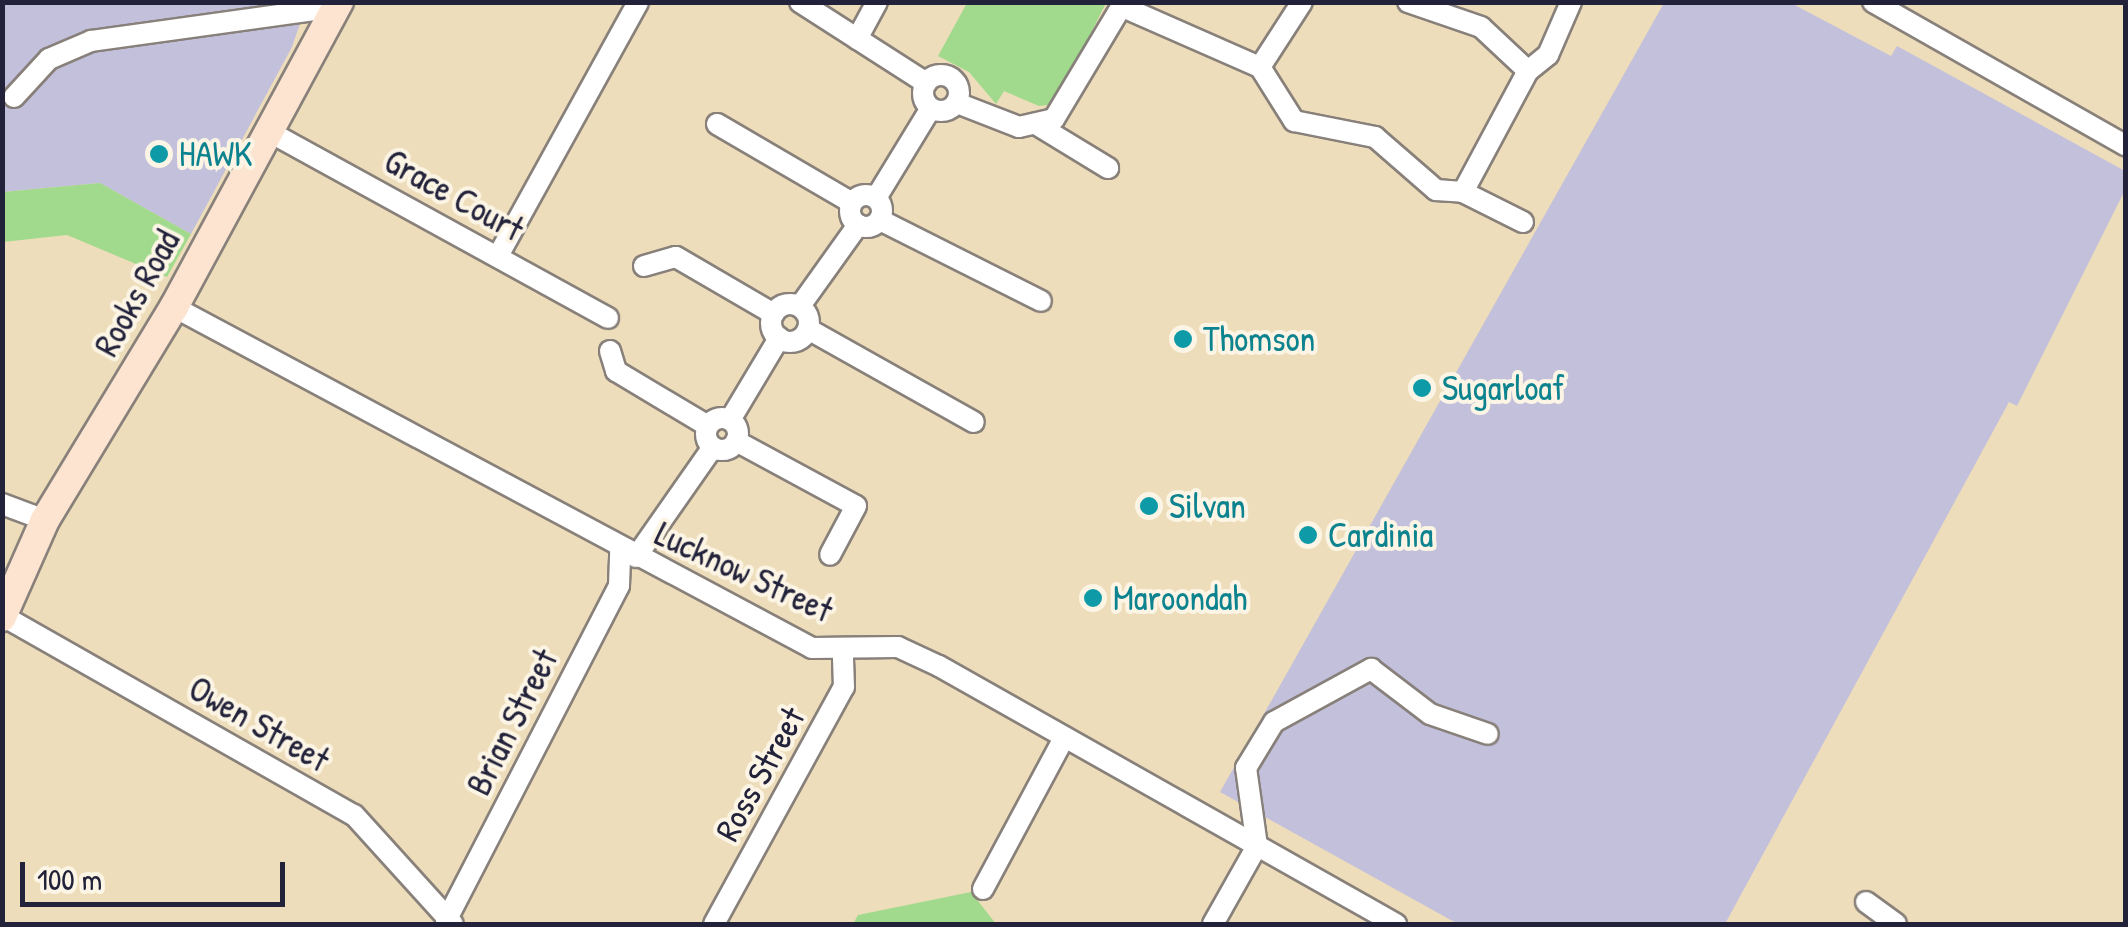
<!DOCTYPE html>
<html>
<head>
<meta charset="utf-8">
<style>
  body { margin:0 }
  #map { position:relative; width:2128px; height:927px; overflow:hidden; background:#eeddba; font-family:"Patrick Hand",sans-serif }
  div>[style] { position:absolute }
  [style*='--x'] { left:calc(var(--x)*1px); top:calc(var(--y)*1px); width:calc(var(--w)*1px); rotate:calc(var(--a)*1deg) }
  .industrial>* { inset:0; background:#c3c0db }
  .green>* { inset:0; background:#a1da8d }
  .roads { filter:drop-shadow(2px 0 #88807a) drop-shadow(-2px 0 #88807a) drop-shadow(0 2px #88807a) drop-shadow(0 -2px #88807a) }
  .street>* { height:20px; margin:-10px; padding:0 10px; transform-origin:10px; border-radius:10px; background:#fff }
  .street>.ring { margin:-10px; padding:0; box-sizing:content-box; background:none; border:20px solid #fff; border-radius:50% }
  .secondary>* { height:28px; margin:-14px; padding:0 14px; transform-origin:14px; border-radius:14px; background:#fde4d0 }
  .dots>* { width:28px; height:28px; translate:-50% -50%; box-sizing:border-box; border:5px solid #fcf5e5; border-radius:50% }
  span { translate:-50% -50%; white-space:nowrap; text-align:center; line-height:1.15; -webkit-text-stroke:8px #fcf5e5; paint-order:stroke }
  .culture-label { font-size:35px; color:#0d838f }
  .left { translate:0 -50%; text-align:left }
  .street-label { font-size:35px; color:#22223b }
  .frame { position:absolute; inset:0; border:5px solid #22223b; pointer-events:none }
  .scale { position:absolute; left:20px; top:862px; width:265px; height:45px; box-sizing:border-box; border:5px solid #22223b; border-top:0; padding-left:12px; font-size:30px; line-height:35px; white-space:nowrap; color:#22223b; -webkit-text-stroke:8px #fcf5e5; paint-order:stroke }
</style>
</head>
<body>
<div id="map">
  <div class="industrial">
    <div style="clip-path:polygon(3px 3px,307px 3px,292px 47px,191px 234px,100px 183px,3px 192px)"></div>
    <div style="clip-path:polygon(1664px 3px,1791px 3px,1891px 56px,1897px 46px,2125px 171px,2125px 190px,2017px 406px,2009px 402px,1725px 924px,1458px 924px,1220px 792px)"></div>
  </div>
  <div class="green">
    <div style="clip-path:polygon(967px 3px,1106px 3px,1055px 104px,1039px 106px,1004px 91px,996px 104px,969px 72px,938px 56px)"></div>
    <div style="clip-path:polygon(100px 183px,191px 234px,167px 277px,67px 235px,3px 242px,3px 192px)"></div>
    <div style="clip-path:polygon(971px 892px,996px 924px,853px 924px,858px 915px)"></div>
  </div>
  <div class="roads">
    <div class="street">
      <div style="--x:800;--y:2;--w:150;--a:32.7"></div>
      <div style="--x:1873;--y:2;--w:291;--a:29.6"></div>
      <div style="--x:1123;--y:7;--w:150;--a:23.7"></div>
      <div style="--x:1260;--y:67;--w:64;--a:57.8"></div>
      <div style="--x:1294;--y:121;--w:83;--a:11.2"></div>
      <div style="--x:1375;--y:137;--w:81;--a:41"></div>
      <div style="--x:1436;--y:190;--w:27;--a:4"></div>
      <div style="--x:1463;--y:192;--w:137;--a:-61.8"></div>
      <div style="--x:1528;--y:71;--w:64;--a:-136.9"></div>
      <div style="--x:1481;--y:27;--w:77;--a:-161.1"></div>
      <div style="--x:857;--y:39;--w:42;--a:-61.6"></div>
      <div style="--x:1260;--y:67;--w:77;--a:-57.1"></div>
      <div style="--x:1528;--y:71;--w:26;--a:-39"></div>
      <div style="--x:1548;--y:55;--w:58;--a:-66.5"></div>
      <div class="ring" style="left:923px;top:75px;width:16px;height:16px"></div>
      <div style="--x:14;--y:97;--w:52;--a:-47.4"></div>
      <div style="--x:49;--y:59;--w:46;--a:-23.2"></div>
      <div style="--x:91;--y:41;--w:248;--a:-7.9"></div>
      <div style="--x:957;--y:103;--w:66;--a:21.2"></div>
      <div style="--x:1019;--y:127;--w:36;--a:-13"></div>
      <div style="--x:1054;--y:119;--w:136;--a:-59.1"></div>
      <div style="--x:717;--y:124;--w:156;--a:30.3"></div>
      <div style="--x:1039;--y:126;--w:81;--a:31.3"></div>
      <div style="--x:268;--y:131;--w:388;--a:28.8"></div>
      <div style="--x:1463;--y:192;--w:67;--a:26.6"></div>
      <div class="ring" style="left:850px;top:195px;width:12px;height:12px"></div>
      <div style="--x:876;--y:198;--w:105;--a:-58.6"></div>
      <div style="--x:880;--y:220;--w:180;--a:26.7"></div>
      <div style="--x:498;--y:256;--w:290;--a:-61.1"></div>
      <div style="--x:644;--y:266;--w:33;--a:-16"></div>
      <div style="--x:676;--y:257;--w:113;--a:30.2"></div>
      <div class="ring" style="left:771px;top:304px;width:18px;height:18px"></div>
      <div style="--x:800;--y:306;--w:100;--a:-54.4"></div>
      <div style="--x:174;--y:307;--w:723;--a:28.12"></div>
      <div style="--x:812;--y:648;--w:86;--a:-0.7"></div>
      <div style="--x:898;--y:647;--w:45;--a:24.9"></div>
      <div style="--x:939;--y:666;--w:525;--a:29.45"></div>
      <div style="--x:808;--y:329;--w:190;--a:29.3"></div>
      <div style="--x:610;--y:351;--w:21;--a:73"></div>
      <div style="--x:616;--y:371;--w:107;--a:30.9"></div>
      <div class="ring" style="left:706px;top:418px;width:12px;height:12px"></div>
      <div style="--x:730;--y:420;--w:96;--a:-59.1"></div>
      <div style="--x:736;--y:441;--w:136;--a:28.4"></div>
      <div style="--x:856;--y:506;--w:55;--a:118"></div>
      <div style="--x:2;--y:504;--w:46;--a:20.4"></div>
      <div style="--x:636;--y:557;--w:134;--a:-55"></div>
      <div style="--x:3;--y:616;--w:403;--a:29.6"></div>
      <div style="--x:354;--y:815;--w:147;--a:47.8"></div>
      <div style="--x:983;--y:889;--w:171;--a:-61.8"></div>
      <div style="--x:1866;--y:902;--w:37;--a:36"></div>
      <div style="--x:446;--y:921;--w:377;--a:-62.7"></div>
      <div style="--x:619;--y:586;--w:37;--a:-88"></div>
      <div style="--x:714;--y:924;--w:270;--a:-61.3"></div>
      <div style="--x:844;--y:687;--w:37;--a:-92"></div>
      <div style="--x:1213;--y:924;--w:90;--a:-60.6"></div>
      <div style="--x:1257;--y:846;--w:79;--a:-98"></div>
      <div style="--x:1246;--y:768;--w:54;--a:-58.7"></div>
      <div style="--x:1274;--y:722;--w:111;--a:-28.7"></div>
      <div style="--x:1371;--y:669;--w:74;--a:37.3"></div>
      <div style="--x:1430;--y:714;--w:61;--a:19"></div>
    </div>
    <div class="secondary">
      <div style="--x:2;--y:617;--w:106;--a:-66.1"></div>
      <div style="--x:45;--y:520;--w:249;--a:-58.8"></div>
      <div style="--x:174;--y:307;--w:347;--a:-61.6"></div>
    </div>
  </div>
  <div class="dots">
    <div style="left:159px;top:154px;background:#0f9aa8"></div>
    <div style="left:1183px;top:339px;background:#0f9aa8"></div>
    <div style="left:1422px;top:388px;background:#0f9aa8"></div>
    <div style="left:1149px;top:506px;background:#0f9aa8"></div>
    <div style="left:1308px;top:535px;background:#0f9aa8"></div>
    <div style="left:1093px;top:598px;background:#0f9aa8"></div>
  </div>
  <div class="culture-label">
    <span class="left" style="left:179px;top:154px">HAWK</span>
    <span class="left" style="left:1203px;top:339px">Thomson</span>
    <span class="left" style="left:1442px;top:388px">Sugarloaf</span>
    <span class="left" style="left:1169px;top:506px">Silvan</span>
    <span class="left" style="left:1328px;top:535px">Cardinia</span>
    <span class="left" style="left:1113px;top:598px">Maroondah</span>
  </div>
  <div class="street-label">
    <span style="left:454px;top:195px;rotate:29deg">Grace Court</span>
    <span style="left:137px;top:293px;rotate:-61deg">Rooks Road</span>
    <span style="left:744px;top:572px;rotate:25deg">Lucknow Street</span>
    <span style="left:512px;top:722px;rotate:-63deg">Brian Street</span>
    <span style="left:259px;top:724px;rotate:30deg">Owen Street</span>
    <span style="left:760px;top:774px;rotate:-61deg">Ross Street</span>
  </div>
  <div class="frame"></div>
  <div class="scale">100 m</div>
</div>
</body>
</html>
